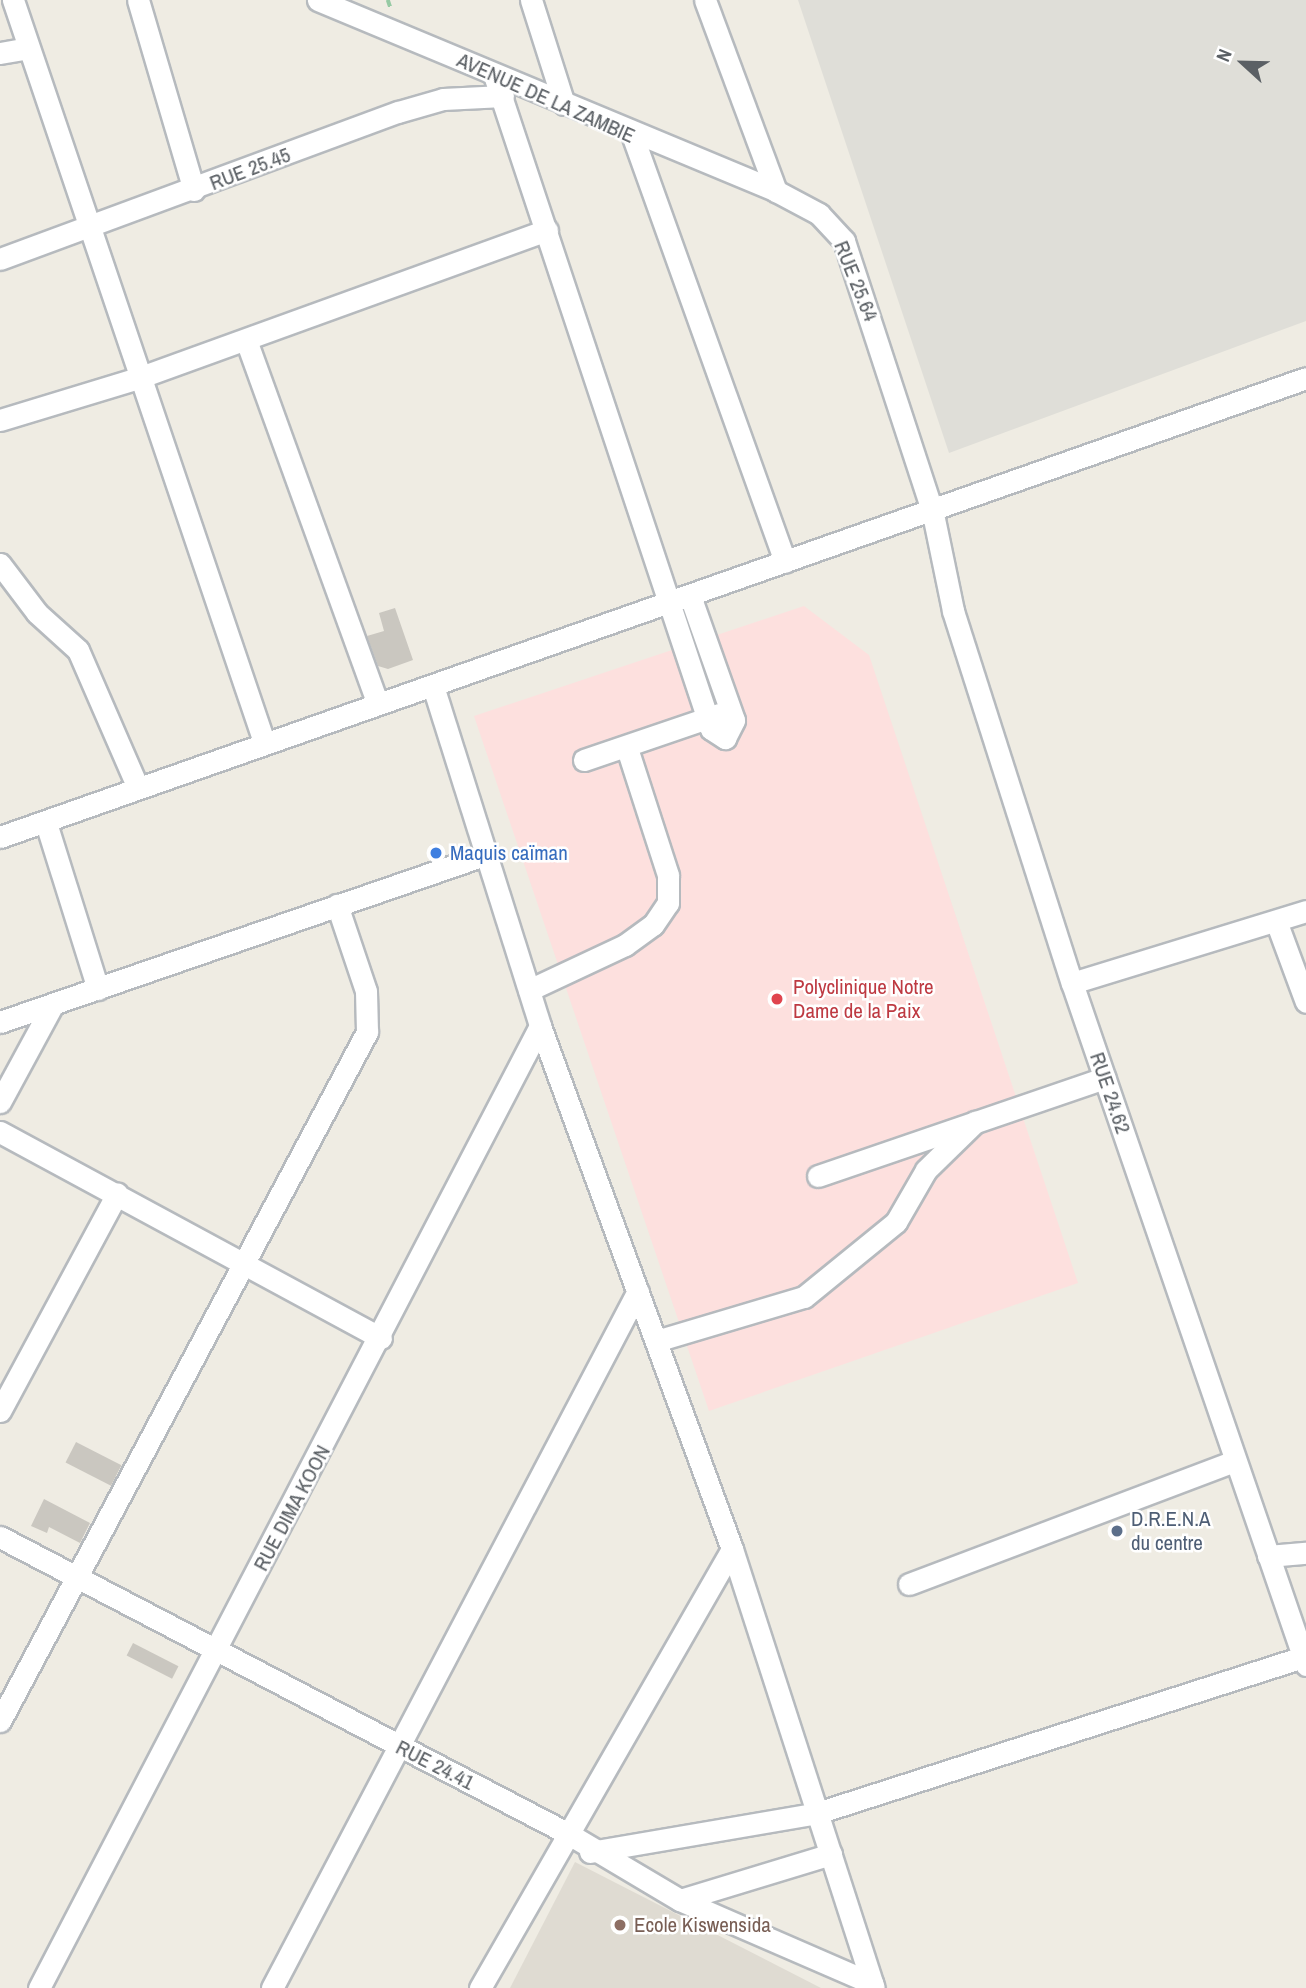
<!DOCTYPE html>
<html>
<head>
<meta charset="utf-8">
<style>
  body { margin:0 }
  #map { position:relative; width:1306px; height:1988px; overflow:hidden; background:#efece3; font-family:"Archivo Narrow",sans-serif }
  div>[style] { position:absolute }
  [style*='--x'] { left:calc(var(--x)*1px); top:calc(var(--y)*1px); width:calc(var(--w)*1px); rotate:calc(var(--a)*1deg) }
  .industrial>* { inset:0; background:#dfded8 }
  .education>* { inset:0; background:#dfdbd2 }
  .medical>* { inset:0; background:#fde0de }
  .building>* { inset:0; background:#cac7c0; transform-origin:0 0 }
  .path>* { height:3.5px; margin-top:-1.75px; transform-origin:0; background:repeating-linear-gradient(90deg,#96caa4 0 7px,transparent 0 10.5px) }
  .roads { filter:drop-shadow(2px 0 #b6babe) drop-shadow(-2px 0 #b6babe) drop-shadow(0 2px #b6babe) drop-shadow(0 -2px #b6babe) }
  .minor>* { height:21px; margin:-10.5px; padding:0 10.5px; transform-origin:10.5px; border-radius:10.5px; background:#fff }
  .dots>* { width:19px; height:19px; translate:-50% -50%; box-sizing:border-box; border:4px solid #fff; border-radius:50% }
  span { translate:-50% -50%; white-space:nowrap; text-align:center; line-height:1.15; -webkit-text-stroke:5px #fff; paint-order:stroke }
  .street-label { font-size:21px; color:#5b6065 }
  .shop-label { font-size:21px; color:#366cbe }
  .left { translate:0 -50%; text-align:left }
  .health-label { font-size:21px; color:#be3a42 }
  .service-label { font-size:21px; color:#4e5e75 }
  .education-label { font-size:21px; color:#785e54 }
  .north { position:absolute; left:1208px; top:28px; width:70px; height:70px; -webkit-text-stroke:5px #fff; paint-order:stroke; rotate:292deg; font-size:19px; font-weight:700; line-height:28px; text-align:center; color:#5b6065 }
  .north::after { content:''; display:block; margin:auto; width:24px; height:32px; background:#5b6065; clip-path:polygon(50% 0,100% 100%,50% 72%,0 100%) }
</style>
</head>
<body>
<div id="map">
  <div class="industrial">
    <div style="clip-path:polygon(798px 0,1306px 0,1306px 321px,949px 453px)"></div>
  </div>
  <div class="education">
    <div style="clip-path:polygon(575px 1862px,821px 1988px,510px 1988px)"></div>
  </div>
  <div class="medical">
    <div style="clip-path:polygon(804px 606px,869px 655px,1078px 1283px,709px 1411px,474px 716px)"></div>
  </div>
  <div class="building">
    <div style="clip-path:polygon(395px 608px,413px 660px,388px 669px,378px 666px,367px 636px,384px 631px,379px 613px)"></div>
    <div style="left:76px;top:1442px;width:51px;height:23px;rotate:27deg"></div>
    <div style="clip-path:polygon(44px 1499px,90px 1523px,80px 1543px,49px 1527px,47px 1533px,31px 1526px)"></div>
    <div style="left:133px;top:1643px;width:51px;height:14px;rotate:27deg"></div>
  </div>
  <div class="path">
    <div style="--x:388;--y:0;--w:9;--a:72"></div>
  </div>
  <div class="roads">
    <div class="minor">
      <div style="--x:13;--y:0;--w:783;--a:71.31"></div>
      <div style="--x:138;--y:0;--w:198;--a:73.6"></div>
      <div style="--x:318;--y:0;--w:496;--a:22.6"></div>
      <div style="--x:776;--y:191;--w:49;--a:28.1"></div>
      <div style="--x:819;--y:214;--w:37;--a:47"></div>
      <div style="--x:844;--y:241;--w:287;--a:71.9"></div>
      <div style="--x:933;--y:514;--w:99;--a:78.3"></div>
      <div style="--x:953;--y:611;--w:391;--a:72.3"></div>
      <div style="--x:1072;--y:983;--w:721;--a:71.06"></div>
      <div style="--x:531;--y:0;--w:109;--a:72.4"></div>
      <div style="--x:705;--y:0;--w:204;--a:69.6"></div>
      <div style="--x:0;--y:53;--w:27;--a:-10"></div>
      <div style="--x:494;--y:75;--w:689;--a:71.64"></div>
      <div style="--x:711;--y:729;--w:17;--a:33"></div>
      <div style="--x:725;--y:738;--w:20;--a:-63"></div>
      <div style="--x:734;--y:720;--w:132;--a:-109.5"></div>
      <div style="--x:633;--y:137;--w:451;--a:70.3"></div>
      <div style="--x:0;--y:259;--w:424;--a:-20.3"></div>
      <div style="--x:398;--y:112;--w:47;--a:-16.1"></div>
      <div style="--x:443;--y:99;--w:60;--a:-2.9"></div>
      <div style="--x:246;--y:340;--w:387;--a:70.1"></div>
      <div style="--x:0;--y:420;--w:144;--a:-16.9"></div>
      <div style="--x:138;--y:378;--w:435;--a:-19.9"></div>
      <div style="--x:0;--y:564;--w:61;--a:52.9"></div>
      <div style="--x:37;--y:613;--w:55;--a:42.1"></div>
      <div style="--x:78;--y:650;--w:150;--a:66.5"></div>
      <div style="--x:433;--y:686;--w:356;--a:72.5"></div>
      <div style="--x:540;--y:1026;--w:557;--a:69.84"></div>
      <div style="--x:732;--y:1549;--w:461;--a:72.1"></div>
      <div style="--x:584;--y:760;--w:143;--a:-18.8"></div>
      <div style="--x:46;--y:823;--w:174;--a:72.6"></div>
      <div style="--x:0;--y:837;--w:1384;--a:-19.36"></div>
      <div style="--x:1276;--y:921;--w:86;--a:69.7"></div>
      <div style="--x:1072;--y:983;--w:245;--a:-17.1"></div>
      <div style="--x:529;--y:990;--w:106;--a:-25.1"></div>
      <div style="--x:625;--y:945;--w:34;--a:-36"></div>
      <div style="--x:653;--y:925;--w:27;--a:-56"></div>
      <div style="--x:668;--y:903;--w:28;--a:-90"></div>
      <div style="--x:668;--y:875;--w:133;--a:-107.9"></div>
      <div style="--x:0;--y:1022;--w:515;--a:-19.03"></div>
      <div style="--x:0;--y:1102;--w:109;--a:-61.6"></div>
      <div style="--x:0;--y:1132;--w:433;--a:28.4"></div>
      <div style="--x:818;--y:1176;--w:303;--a:-18.9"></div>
      <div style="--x:656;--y:1341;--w:154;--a:-16.6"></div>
      <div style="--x:804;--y:1297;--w:119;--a:-39.2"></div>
      <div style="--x:896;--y:1222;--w:60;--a:-60"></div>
      <div style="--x:926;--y:1170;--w:69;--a:-44.4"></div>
      <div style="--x:0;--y:1411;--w:247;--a:-61.7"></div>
      <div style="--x:0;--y:1537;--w:640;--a:27.57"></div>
      <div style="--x:567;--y:1833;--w:131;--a:30.7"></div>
      <div style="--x:680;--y:1900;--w:210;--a:23.5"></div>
      <div style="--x:1268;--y:1556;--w:38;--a:-5"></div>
      <div style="--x:909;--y:1584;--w:348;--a:-20.7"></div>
      <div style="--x:0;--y:1721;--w:781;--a:-61.96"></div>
      <div style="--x:367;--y:1032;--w:41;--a:-91.4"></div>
      <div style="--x:366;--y:991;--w:91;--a:-108.6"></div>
      <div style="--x:590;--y:1852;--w:230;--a:-9.7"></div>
      <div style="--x:817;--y:1813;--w:514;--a:-17.8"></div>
      <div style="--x:680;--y:1900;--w:158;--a:-16.9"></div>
      <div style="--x:39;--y:1988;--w:1085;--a:-62.49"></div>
      <div style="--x:272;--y:1988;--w:787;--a:-62.3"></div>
      <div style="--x:480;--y:1988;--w:506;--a:-60.14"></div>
    </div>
  </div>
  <div class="dots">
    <div style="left:436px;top:853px;background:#3f7fe0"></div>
    <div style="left:777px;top:999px;background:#e0444e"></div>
    <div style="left:1117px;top:1531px;background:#5c6f8a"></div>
    <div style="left:620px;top:1925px;background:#8d6e63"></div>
  </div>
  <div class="street-label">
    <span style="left:546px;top:98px;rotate:24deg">AVENUE DE LA ZAMBIE</span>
    <span style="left:250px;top:169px;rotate:-21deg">RUE 25.45</span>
    <span style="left:856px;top:281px;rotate:68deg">RUE 25.64</span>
    <span style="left:1110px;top:1093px;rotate:71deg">RUE 24.62</span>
    <span style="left:292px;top:1508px;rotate:-62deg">RUE DIMA KOON</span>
    <span style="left:435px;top:1765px;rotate:27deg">RUE 24.41</span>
  </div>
  <div class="shop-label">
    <span class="left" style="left:450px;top:853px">Maquis caïman</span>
  </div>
  <div class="health-label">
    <span class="left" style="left:793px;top:999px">Polyclinique Notre<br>Dame de la Paix</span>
  </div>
  <div class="service-label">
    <span class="left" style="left:1131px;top:1531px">D.R.E.N.A<br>du centre</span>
  </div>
  <div class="education-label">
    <span class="left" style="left:634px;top:1925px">Ecole Kiswensida</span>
  </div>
  <div class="north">N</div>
</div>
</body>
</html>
